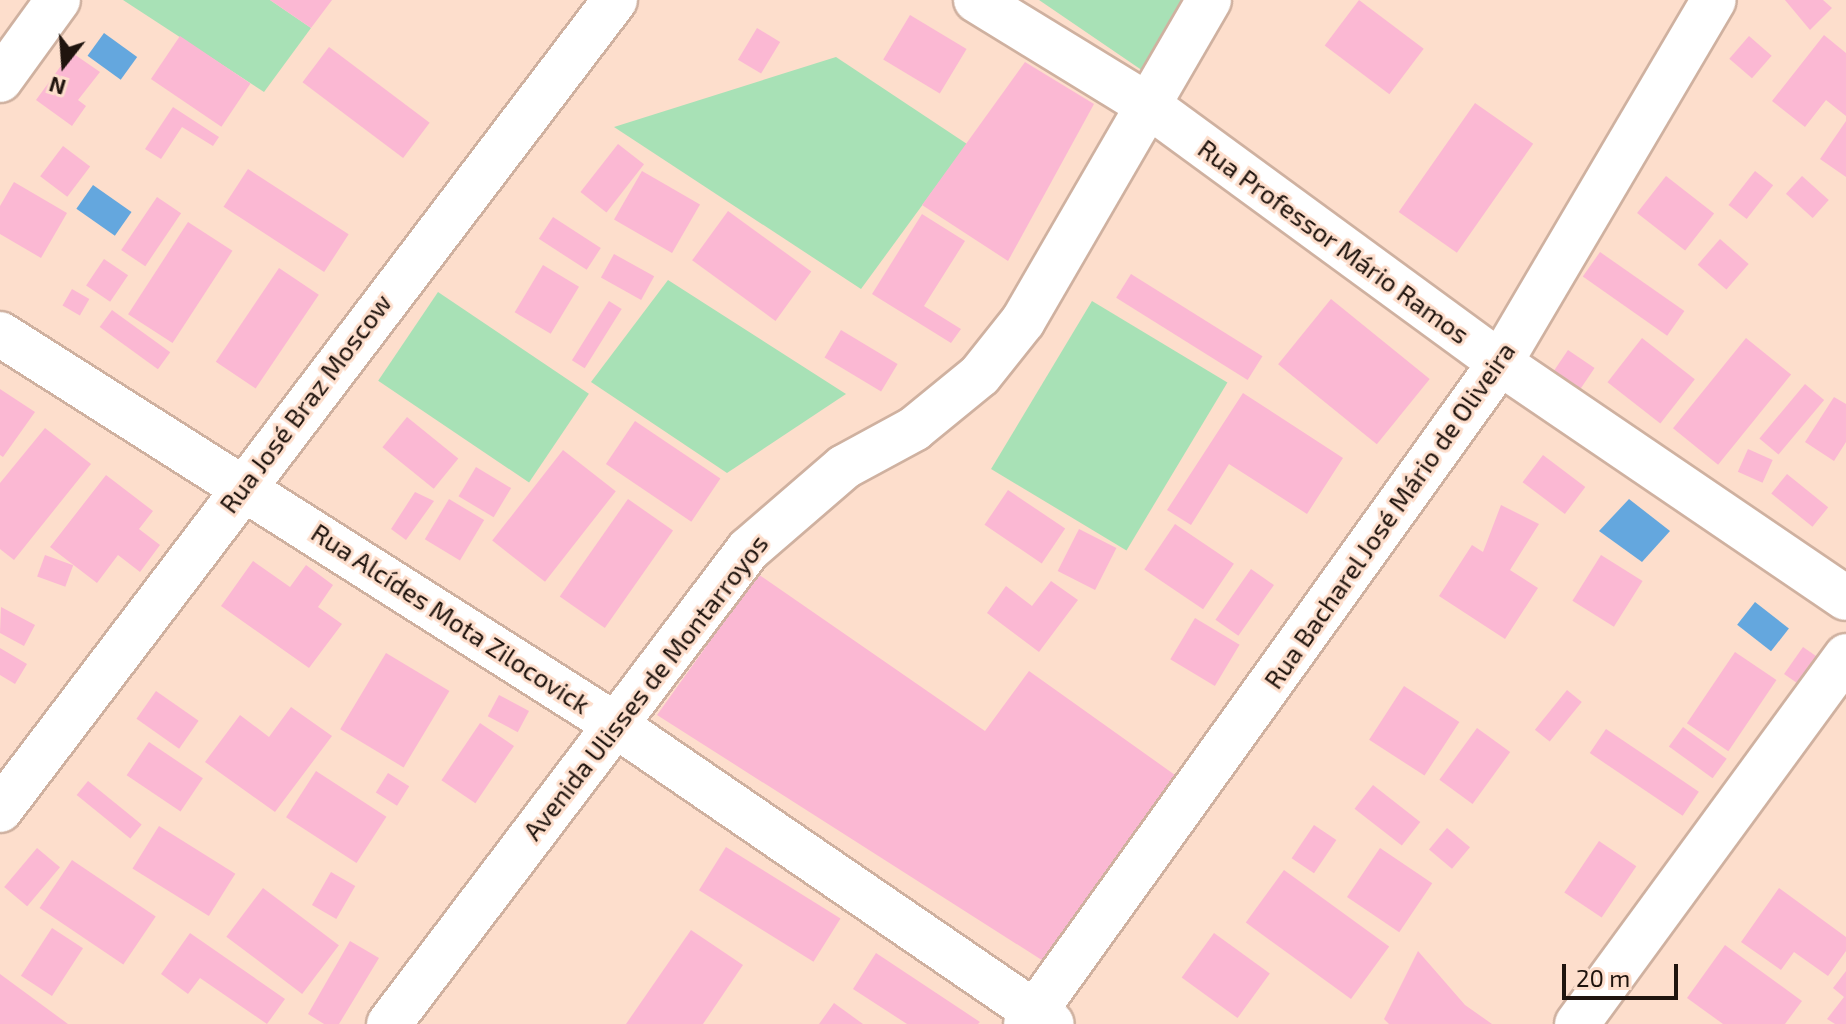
<!DOCTYPE html>
<html>
<head>
<meta charset="utf-8">
<style>
  body { margin:0 }
  #map { position:relative; width:1846px; height:1024px; overflow:hidden; background:#fddecc; font-family:"Exo 2",sans-serif }
  div>[style] { position:absolute }
  [style*='--x'] { left:calc(var(--x)*1px); top:calc(var(--y)*1px); width:calc(var(--w)*1px); rotate:calc(var(--a)*1deg) }
  .green>* { inset:0; background:#a8e1b6; transform-origin:0 0 }
  .water>* { inset:0; background:#64a7de; transform-origin:0 0 }
  .building>* { inset:0; background:#fbb8d3; transform-origin:0 0 }
  .roads { filter:drop-shadow(2px 0 #cfb1a0) drop-shadow(-2px 0 #cfb1a0) drop-shadow(0 2px #cfb1a0) drop-shadow(0 -2px #cfb1a0) }
  .street>* { height:44px; margin:-22px; padding:0 22px; transform-origin:22px; border-radius:22px; background:#fff }
  .secondary>* { height:44px; margin:-22px; padding:0 22px; transform-origin:22px; border-radius:22px; background:#fff }
  span { translate:-50% -50%; white-space:nowrap; text-align:center; line-height:1.15; -webkit-text-stroke:6px #fddecc; paint-order:stroke }
  .street-label { font-size:26px; color:#1f140e }
  .north { position:absolute; left:24px; top:24px; width:80px; height:80px; -webkit-text-stroke:6px #fddecc; paint-order:stroke; rotate:197deg; font-size:22px; font-weight:700; line-height:32px; text-align:center; color:#1f140e }
  .north::after { content:''; display:block; margin:auto; width:28px; height:36px; background:#1f140e; clip-path:polygon(50% 0,100% 100%,50% 72%,0 100%) }
  .scale { position:absolute; left:1562px; top:964px; width:116px; height:36px; box-sizing:border-box; border:4px solid #1f140e; border-top:0; padding-left:10px; font-size:24px; line-height:28px; white-space:nowrap; color:#1f140e; -webkit-text-stroke:6px #fddecc; paint-order:stroke }
</style>
</head>
<body>
<div id="map">
  <div class="green">
    <div style="clip-path:polygon(123px 0,270px 0,311px 28px,264px 92px)"></div>
    <div style="clip-path:polygon(1039px 0,1191px 0,1146px 73px)"></div>
    <div style="clip-path:polygon(836px 57px,967px 144px,861px 289px,614px 127px)"></div>
    <div style="clip-path:polygon(668px 280px,846px 394px,727px 473px,591px 382px)"></div>
    <div style="left:438px;top:292px;width:182px;height:107px;rotate:34deg"></div>
    <div style="left:1092px;top:301px;width:158px;height:196px;rotate:31deg"></div>
  </div>
  <div class="water">
    <div style="left:104px;top:33px;width:41px;height:28px;rotate:36deg"></div>
    <div style="left:93px;top:185px;width:47px;height:29px;rotate:35deg"></div>
    <div style="clip-path:polygon(1629px 499px,1670px 531px,1642px 562px,1599px 531px)"></div>
    <div style="left:1755px;top:602px;width:43px;height:29px;rotate:38deg"></div>
  </div>
  <div class="building">
    <div style="clip-path:polygon(270px 0,332px 0,311px 28px)"></div>
    <div style="left:1359px;top:0;width:81px;height:57px;rotate:37deg"></div>
    <div style="clip-path:polygon(1785px 0,1823px 0,1832px 8px,1810px 30px)"></div>
    <div style="left:910px;top:15px;width:66px;height:52px;rotate:31deg"></div>
    <div style="left:757px;top:28px;width:27px;height:37px;rotate:31deg"></div>
    <div style="clip-path:polygon(1824px 35px,1846px 53px,1846px 116px,1826px 100px,1805px 127px,1772px 101px)"></div>
    <div style="left:180px;top:36px;width:85px;height:52px;rotate:34deg"></div>
    <div style="left:1749px;top:36px;width:30px;height:30px;rotate:41deg"></div>
    <div style="left:329px;top:47px;width:126px;height:44px;rotate:37deg"></div>
    <div style="clip-path:polygon(71px 52px,100px 72px,78px 100px,86px 106px,72px 126px,36px 100px)"></div>
    <div style="clip-path:polygon(1025px 62px,1094px 104px,1008px 261px,922px 205px)"></div>
    <div style="left:1475px;top:103px;width:71px;height:133px;rotate:35deg"></div>
    <div style="clip-path:polygon(173px 107px,219px 137px,213px 146px,182px 127px,161px 159px,145px 149px)"></div>
    <div style="clip-path:polygon(1846px 121px,1846px 177px,1820px 159px)"></div>
    <div style="left:618px;top:144px;width:33px;height:61px;rotate:38deg"></div>
    <div style="left:63px;top:146px;width:34px;height:38px;rotate:37deg"></div>
    <div style="left:248px;top:169px;width:120px;height:45px;rotate:33deg"></div>
    <div style="left:642px;top:171px;width:67px;height:56px;rotate:30deg"></div>
    <div style="left:1755px;top:171px;width:23px;height:43px;rotate:38deg"></div>
    <div style="left:1666px;top:176px;width:61px;height:47px;rotate:38deg"></div>
    <div style="left:1802px;top:176px;width:36px;height:24px;rotate:42deg"></div>
    <div style="clip-path:polygon(14px 182px,67px 213px,41px 258px,0 234px,0 206px)"></div>
    <div style="left:157px;top:197px;width:29px;height:64px;rotate:34deg"></div>
    <div style="left:728px;top:211px;width:103px;height:61px;rotate:36deg"></div>
    <div style="clip-path:polygon(922px 214px,965px 241px,924px 306px,961px 329px,951px 343px,872px 294px)"></div>
    <div style="left:553px;top:217px;width:57px;height:26px;rotate:33deg"></div>
    <div style="left:188px;top:222px;width:53px;height:110px;rotate:33deg"></div>
    <div style="left:1720px;top:239px;width:38px;height:34px;rotate:41deg"></div>
    <div style="left:1600px;top:252px;width:103px;height:30px;rotate:35deg"></div>
    <div style="left:614px;top:254px;width:46px;height:27px;rotate:29deg"></div>
    <div style="left:104px;top:259px;width:29px;height:32px;rotate:34deg"></div>
    <div style="left:543px;top:265px;width:42px;height:55px;rotate:31deg"></div>
    <div style="left:279px;top:268px;width:48px;height:113px;rotate:34deg"></div>
    <div style="left:1131px;top:274px;width:155px;height:28px;rotate:32deg"></div>
    <div style="left:72px;top:289px;width:20px;height:19px;rotate:30deg"></div>
    <div style="left:1331px;top:299px;width:127px;height:84px;rotate:39deg"></div>
    <div style="left:609px;top:301px;width:15px;height:70px;rotate:32deg"></div>
    <div style="left:112px;top:310px;width:72px;height:21px;rotate:36deg"></div>
    <div style="left:841px;top:330px;width:66px;height:32px;rotate:31deg"></div>
    <div style="left:1642px;top:338px;width:67px;height:56px;rotate:38deg"></div>
    <div style="left:1746px;top:338px;width:58px;height:116px;rotate:39deg"></div>
    <div style="left:1568px;top:350px;width:32px;height:29px;rotate:34deg"></div>
    <div style="left:1805px;top:384px;width:25px;height:71px;rotate:40deg"></div>
    <div style="clip-path:polygon(0 389px,35px 412px,3px 457px,0 455px)"></div>
    <div style="clip-path:polygon(1243px 393px,1343px 458px,1307px 514px,1229px 464px,1191px 525px,1167px 510px)"></div>
    <div style="clip-path:polygon(1834px 397px,1846px 404px,1846px 442px,1834px 461px,1805px 442px)"></div>
    <div style="left:407px;top:417px;width:66px;height:39px;rotate:39deg"></div>
    <div style="left:635px;top:421px;width:103px;height:52px;rotate:34deg"></div>
    <div style="clip-path:polygon(45px 428px,91px 464px,14px 560px,0 549px,0 483px)"></div>
    <div style="left:1748px;top:449px;width:27px;height:25px;rotate:24deg"></div>
    <div style="left:563px;top:450px;width:67px;height:115px;rotate:38deg"></div>
    <div style="left:1543px;top:455px;width:53px;height:34px;rotate:37deg"></div>
    <div style="left:476px;top:467px;width:41px;height:34px;rotate:31deg"></div>
    <div style="left:1787px;top:474px;width:53px;height:25px;rotate:39deg"></div>
    <div style="clip-path:polygon(106px 475px,153px 511px,139px 529px,160px 545px,140px 572px,118px 555px,97px 583px,50px 547px)"></div>
    <div style="left:1008px;top:490px;width:69px;height:42px;rotate:34deg"></div>
    <div style="clip-path:polygon(415px 492px,434px 501px,406px 540px,391px 529px)"></div>
    <div style="left:449px;top:499px;width:41px;height:47px;rotate:31deg"></div>
    <div style="left:628px;top:499px;width:55px;height:119px;rotate:35deg"></div>
    <div style="clip-path:polygon(1501px 505px,1539px 524px,1510px 570px,1538px 588px,1505px 639px,1439px 596px,1472px 545px,1483px 552px)"></div>
    <div style="left:1175px;top:524px;width:71px;height:55px;rotate:34deg"></div>
    <div style="left:1079px;top:529px;width:42px;height:47px;rotate:27deg"></div>
    <div style="left:45px;top:555px;width:30px;height:23px;rotate:20deg"></div>
    <div style="left:1601px;top:555px;width:49px;height:54px;rotate:32deg"></div>
    <div style="clip-path:polygon(253px 561px,290px 587px,306px 565px,333px 585px,318px 607px,342px 624px,309px 668px,221px 606px)"></div>
    <div style="left:1251px;top:569px;width:28px;height:62px;rotate:35deg"></div>
    <div style="clip-path:polygon(758px 574px,985px 731px,1029px 671px,1182px 780px,1048px 964px,657px 715px)"></div>
    <div style="clip-path:polygon(1051px 581px,1078px 600px,1039px 652px,987px 613px,1006px 586px,1032px 606px)"></div>
    <div style="clip-path:polygon(1px 607px,35px 625px,24px 646px,0 633px)"></div>
    <div style="left:1195px;top:618px;width:52px;height:48px;rotate:31deg"></div>
    <div style="left:1803px;top:647px;width:28px;height:33px;rotate:35deg"></div>
    <div style="clip-path:polygon(0 648px,27px 664px,15px 684px,0 675px)"></div>
    <div style="left:1735px;top:652px;width:50px;height:86px;rotate:34deg"></div>
    <div style="left:386px;top:653px;width:74px;height:89px;rotate:31deg"></div>
    <div style="left:1404px;top:686px;width:66px;height:64px;rotate:33deg"></div>
    <div style="left:1567px;top:690px;width:19px;height:51px;rotate:39deg"></div>
    <div style="left:156px;top:691px;width:52px;height:34px;rotate:35deg"></div>
    <div style="left:499px;top:695px;width:34px;height:24px;rotate:28deg"></div>
    <div style="clip-path:polygon(291px 707px,332px 736px,275px 812px,205px 762px,240px 715px,269px 737px)"></div>
    <div style="left:480px;top:723px;width:41px;height:69px;rotate:34deg"></div>
    <div style="left:1683px;top:727px;width:54px;height:24px;rotate:36deg"></div>
    <div style="left:1477px;top:728px;width:41px;height:64px;rotate:36deg"></div>
    <div style="left:1606px;top:729px;width:112px;height:29px;rotate:34deg"></div>
    <div style="left:149px;top:742px;width:65px;height:40px;rotate:34deg"></div>
    <div style="left:316px;top:771px;width:84px;height:55px;rotate:33deg"></div>
    <div style="left:388px;top:773px;width:25px;height:23px;rotate:32deg"></div>
    <div style="left:88px;top:781px;width:69px;height:18px;rotate:39deg"></div>
    <div style="left:1373px;top:785px;width:60px;height:30px;rotate:38deg"></div>
    <div style="left:1314px;top:825px;width:27px;height:40px;rotate:34deg"></div>
    <div style="left:159px;top:826px;width:90px;height:50px;rotate:32deg"></div>
    <div style="left:1447px;top:828px;width:30px;height:28px;rotate:40deg"></div>
    <div style="left:1599px;top:841px;width:45px;height:62px;rotate:34deg"></div>
    <div style="left:726px;top:847px;width:135px;height:51px;rotate:32deg"></div>
    <div style="left:37px;top:848px;width:30px;height:51px;rotate:40deg"></div>
    <div style="left:1380px;top:848px;width:63px;height:59px;rotate:34deg"></div>
    <div style="left:72px;top:860px;width:101px;height:58px;rotate:34deg"></div>
    <div style="left:1284px;top:870px;width:130px;height:65px;rotate:36deg"></div>
    <div style="left:331px;top:872px;width:28px;height:38px;rotate:30deg"></div>
    <div style="left:263px;top:888px;width:95px;height:61px;rotate:37deg"></div>
    <div style="clip-path:polygon(1779px 888px,1846px 937px,1846px 951px,1828px 976px,1794px 952px,1781px 970px,1741px 942px)"></div>
    <div style="left:52px;top:928px;width:37px;height:57px;rotate:33deg"></div>
    <div style="clip-path:polygon(691px 930px,743px 965px,703px 1024px,626px 1024px)"></div>
    <div style="clip-path:polygon(190px 933px,285px 999px,267px 1024px,200px 978px,188px 994px,161px 974px)"></div>
    <div style="left:1214px;top:933px;width:69px;height:55px;rotate:36deg"></div>
    <div style="clip-path:polygon(350px 941px,379px 958px,339px 1024px,324px 1024px,308px 1014px)"></div>
    <div style="clip-path:polygon(1725px 945px,1802px 1001px,1785px 1024px,1723px 1024px,1687px 998px)"></div>
    <div style="clip-path:polygon(1418px 951px,1465px 1005px,1492px 1024px,1389px 1024px,1384px 1019px)"></div>
    <div style="clip-path:polygon(876px 953px,980px 1022px,978px 1024px,907px 1024px,853px 989px)"></div>
    <div style="clip-path:polygon(1846px 971px,1846px 1024px,1835px 1024px,1827px 1019px,1844px 997px,1833px 988px)"></div>
    <div style="clip-path:polygon(0 974px,68px 1024px,0 1024px)"></div>
    <div style="clip-path:polygon(834px 1003px,863px 1024px,819px 1024px)"></div>
  </div>
  <div class="roads">
    <div class="street">
      <div style="--x:976;--y:0;--w:206;--a:31.5"></div>
      <div style="--x:1152;--y:108;--w:431;--a:36.2"></div>
      <div style="--x:1500;--y:363;--w:418;--a:34.2"></div>
      <div style="--x:0;--y:80;--w:99;--a:-54.1"></div>
      <div style="--x:0;--y:334;--w:724;--a:32.42"></div>
      <div style="--x:611;--y:722;--w:534;--a:34.4"></div>
      <div style="--x:0;--y:810;--w:1017;--a:-52.79"></div>
      <div style="--x:1026;--y:1024;--w:813;--a:-54.36"></div>
      <div style="--x:1500;--y:363;--w:421;--a:-59.5"></div>
      <div style="--x:1577;--y:1024;--w:456;--a:-53.8"></div>
    </div>
    <div class="secondary">
      <div style="--x:389;--y:1024;--w:595;--a:-52.86"></div>
      <div style="--x:748;--y:550;--w:127;--a:-40.8"></div>
      <div style="--x:844;--y:467;--w:80;--a:-28.5"></div>
      <div style="--x:914;--y:429;--w:85;--a:-39.3"></div>
      <div style="--x:980;--y:375;--w:69;--a:-51.5"></div>
      <div style="--x:1023;--y:321;--w:371;--a:-59.9"></div>
    </div>
  </div>
  <div class="street-label">
    <span style="left:1334px;top:241px;rotate:36deg">Rua Professor Mário Ramos</span>
    <span style="left:305px;top:403px;rotate:-53deg">Rua José Braz Moscow</span>
    <span style="left:1389px;top:515px;rotate:-55deg">Rua Bacharel José Mário de Oliveira</span>
    <span style="left:451px;top:618px;rotate:33deg">Rua Alcídes Mota Zilocovick</span>
    <span style="left:645px;top:687px;rotate:-52deg">Avenida Ulisses de Montarroyos</span>
  </div>
  <div class="north">N</div>
  <div class="scale">20 m</div>
</div>
</body>
</html>
